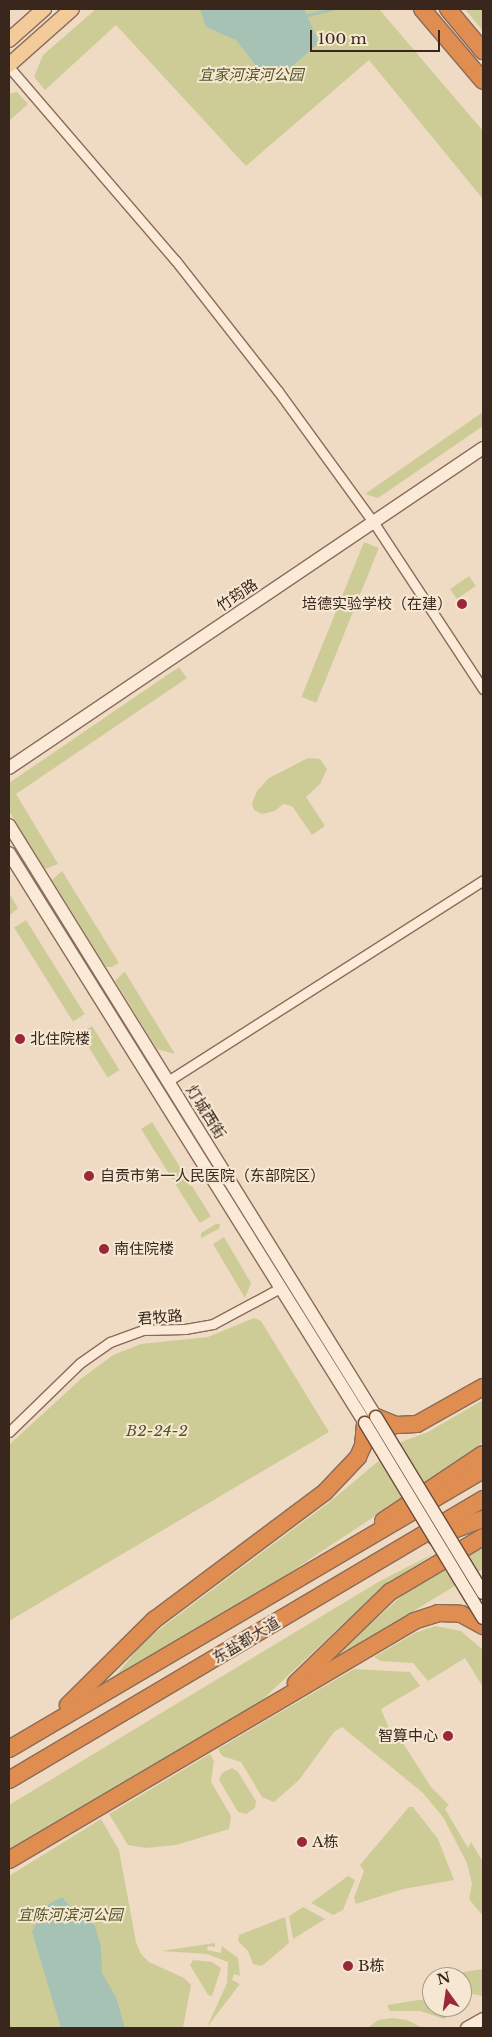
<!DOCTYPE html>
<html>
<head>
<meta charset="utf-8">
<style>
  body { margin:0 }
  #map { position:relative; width:492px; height:2037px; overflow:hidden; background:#efdbc3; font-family:"Libre Baskerville","Noto Sans SC",serif }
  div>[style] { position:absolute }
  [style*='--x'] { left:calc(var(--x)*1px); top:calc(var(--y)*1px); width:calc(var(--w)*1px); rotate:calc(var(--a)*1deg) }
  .green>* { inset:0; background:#cdcc97; transform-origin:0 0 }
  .water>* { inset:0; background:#a5c2b5 }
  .stream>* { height:2.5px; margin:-1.25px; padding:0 1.25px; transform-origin:1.25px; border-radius:1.25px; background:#a5c2b5 }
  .roads { filter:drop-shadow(1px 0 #8a6c59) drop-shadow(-1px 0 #8a6c59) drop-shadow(0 1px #8a6c59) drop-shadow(0 -1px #8a6c59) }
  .street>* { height:9px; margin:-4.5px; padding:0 4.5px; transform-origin:4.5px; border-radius:4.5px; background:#faead7 }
  .secondary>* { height:12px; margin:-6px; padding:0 6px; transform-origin:6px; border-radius:6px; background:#faead7 }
  .primary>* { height:14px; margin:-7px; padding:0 7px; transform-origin:7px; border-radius:7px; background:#f3ca9a }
  .highway>* { height:16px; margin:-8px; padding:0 8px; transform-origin:8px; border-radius:8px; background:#e08d52 }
  .bridges { filter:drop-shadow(1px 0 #6c4d3c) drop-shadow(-1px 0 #6c4d3c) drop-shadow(0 1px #6c4d3c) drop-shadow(0 -1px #6c4d3c) }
  .secondary-bridge>* { height:12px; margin:-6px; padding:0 6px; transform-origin:6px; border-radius:6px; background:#faead7 }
  .dots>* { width:14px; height:14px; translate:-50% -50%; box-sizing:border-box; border:2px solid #f6e7d3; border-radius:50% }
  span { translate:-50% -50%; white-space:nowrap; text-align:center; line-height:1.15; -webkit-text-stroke:4px #f6e7d3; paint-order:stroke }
  .park-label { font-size:15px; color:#515624; font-style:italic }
  .street-label { font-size:15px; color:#39271e }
  .poi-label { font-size:15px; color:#39271e }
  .right { translate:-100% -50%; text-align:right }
  .left { translate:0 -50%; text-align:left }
  .frame { position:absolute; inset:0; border:10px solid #39271e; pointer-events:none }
  .north { position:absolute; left:422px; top:1967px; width:50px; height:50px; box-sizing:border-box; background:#f6e7d3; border:1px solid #aa9a8b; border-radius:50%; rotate:346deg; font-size:14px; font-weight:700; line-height:20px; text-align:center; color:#39271e }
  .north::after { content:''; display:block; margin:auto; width:18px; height:22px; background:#9a2839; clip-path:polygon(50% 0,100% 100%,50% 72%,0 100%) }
  .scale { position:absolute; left:310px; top:30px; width:130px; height:22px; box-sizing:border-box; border:2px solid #39271e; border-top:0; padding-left:6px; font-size:15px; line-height:18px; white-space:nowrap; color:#39271e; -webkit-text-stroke:4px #f6e7d3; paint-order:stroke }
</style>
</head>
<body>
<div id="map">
  <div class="green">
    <div style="clip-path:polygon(96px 9px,379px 9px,483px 131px,483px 199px,369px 60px,246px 166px,116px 25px,45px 90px,34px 77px,43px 55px)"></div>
    <div style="clip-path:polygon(465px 9px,483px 9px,483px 31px)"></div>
    <div style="clip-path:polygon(17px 92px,28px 104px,9px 121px,9px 94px)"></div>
    <div style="clip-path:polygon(483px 412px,483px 426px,378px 498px,365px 494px)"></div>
    <div style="left:364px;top:542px;width:16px;height:167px;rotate:22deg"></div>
    <div style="left:469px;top:576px;width:12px;height:23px;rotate:55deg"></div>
    <div style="clip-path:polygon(179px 667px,187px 678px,16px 794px,58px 864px,45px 869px,9px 811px,9px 783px)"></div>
    <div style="clip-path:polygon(308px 758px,320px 759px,327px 769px,320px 784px,306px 797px,325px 826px,312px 835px,292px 806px,283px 804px,275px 811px,262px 814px,254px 810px,252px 803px,257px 791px,269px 778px)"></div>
    <div style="clip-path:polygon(62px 871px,119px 963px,112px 967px,106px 967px,52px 880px)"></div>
    <div style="clip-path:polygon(9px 893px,18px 908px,9px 916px)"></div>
    <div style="left:26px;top:920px;width:111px;height:14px;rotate:58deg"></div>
    <div style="clip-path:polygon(124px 972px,125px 972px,175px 1054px,157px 1049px,115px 981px)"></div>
    <div style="left:92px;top:1026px;width:52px;height:14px;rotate:58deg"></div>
    <div style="left:152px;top:1122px;width:111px;height:13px;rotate:58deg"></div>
    <div style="clip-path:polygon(216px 1224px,220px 1224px,219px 1229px,201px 1238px,201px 1233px)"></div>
    <div style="clip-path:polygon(224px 1237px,251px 1283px,245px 1298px,213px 1244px)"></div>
    <div style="clip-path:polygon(254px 1318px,261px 1321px,329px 1432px,9px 1621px,9px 1445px,82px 1378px,113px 1355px,141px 1344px,208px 1337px)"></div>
    <div style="clip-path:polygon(483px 1400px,483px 1442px,467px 1455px,271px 1585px,113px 1679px,145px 1640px,331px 1501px,401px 1442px,428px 1432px)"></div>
    <div style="clip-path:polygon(483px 1547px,483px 1569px,329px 1662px,406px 1592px)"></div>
    <div style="clip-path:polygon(433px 1554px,382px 1587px,259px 1703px,9px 1854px,9px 1805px,380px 1581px)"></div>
    <div style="clip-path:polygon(435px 1626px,461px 1631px,483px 1650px,483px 1687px,465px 1658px,428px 1681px,413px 1663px,381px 1661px,374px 1657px,415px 1633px)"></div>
    <div style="clip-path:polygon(354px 1669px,410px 1672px,420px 1686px,381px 1709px,390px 1731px,394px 1729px,431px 1787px,449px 1805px,445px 1809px,468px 1848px,471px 1842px,483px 1862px,483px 1916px,469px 1899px,472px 1884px,467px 1863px,443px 1817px,423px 1793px,342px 1727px,334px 1732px,299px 1780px,274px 1802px,262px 1797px,241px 1762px,222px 1756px,218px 1749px)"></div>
    <div style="clip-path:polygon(210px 1754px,214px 1761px,211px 1782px,231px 1816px,229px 1829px,176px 1845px,146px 1848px,128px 1845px,109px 1814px)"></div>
    <div style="clip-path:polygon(232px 1768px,238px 1772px,256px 1801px,255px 1808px,246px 1814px,238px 1812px,219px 1780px,222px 1773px)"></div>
    <div style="clip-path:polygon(409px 1807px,413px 1807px,438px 1839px,454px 1880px,403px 1889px,356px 1904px,354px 1898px,364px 1871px,360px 1865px)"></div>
    <div style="clip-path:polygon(101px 1819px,119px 1850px,136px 1942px,141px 1954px,149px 1962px,184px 1978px,191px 1985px,183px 2028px,9px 2028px,9px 1876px)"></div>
    <div style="clip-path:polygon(348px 1876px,355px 1880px,343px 1910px,333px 1915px,311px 1903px)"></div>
    <div style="clip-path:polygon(303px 1907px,325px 1919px,293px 1939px,289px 1916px)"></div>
    <div style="clip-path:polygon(285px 1917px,289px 1943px,262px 1966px,253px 1964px,248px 1951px,238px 1941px,239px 1935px)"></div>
    <div style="clip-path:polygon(215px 1943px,215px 1947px,208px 1946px,207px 1950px,221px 1953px,222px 1946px,238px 1958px,240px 1976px,234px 1974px,232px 1980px,240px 1984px,207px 2027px,227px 1983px,228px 1962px,207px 1954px,161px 1951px)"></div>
    <div style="clip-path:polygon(193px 1960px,212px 1962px,221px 1968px,212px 1996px,208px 1995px,190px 1965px)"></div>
    <div style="clip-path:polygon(483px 1969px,483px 1996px,462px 1992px,462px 1977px,432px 1977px,432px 1984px,431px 1977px)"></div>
    <div style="clip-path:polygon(419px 2000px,432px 2001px,432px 2007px,464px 2007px,444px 2019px,420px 2011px,390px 2011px,387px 2005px)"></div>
    <div style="clip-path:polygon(392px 2018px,407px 2020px,423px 2028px,368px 2028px,378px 2020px)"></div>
  </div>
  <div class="water">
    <div style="clip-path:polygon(200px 9px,304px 9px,319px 43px,290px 68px,272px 73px,258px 68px,236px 40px,206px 27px)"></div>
    <div style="clip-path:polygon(62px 1897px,74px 1911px,93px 1920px,101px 1947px,102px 1973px,116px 1997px,125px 2028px,61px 2028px,32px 1932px,45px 1906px)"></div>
  </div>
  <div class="stream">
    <div style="--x:304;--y:16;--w:29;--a:-14"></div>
  </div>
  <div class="roads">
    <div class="street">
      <div style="--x:9;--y:67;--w:256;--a:49.3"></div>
      <div style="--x:176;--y:261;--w:165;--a:51.9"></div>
      <div style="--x:278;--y:391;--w:163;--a:54"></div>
      <div style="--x:374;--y:523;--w:199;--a:56.7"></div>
      <div style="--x:168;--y:1081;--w:374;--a:-32.5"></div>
      <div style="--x:9;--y:1432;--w:99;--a:-44.2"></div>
      <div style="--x:80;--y:1363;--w:37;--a:-35"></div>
      <div style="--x:110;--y:1342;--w:35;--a:-20"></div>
      <div style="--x:143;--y:1330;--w:42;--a:-1.4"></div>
      <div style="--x:185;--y:1329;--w:28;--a:-10"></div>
      <div style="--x:213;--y:1324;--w:76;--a:-28.2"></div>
    </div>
    <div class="secondary">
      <div style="--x:9;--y:768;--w:572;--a:-34.02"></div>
      <div style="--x:9;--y:825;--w:697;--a:58.2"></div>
      <div style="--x:9;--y:853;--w:672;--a:58.01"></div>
      <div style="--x:467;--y:2028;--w:18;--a:-29"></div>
    </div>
    <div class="primary">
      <div style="--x:9;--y:40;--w:47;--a:-41.5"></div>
      <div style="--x:9;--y:65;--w:84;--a:-41.6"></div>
    </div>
    <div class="highway">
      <div style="--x:422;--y:9;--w:94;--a:49.7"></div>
      <div style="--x:448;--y:9;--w:55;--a:50.2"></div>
      <div style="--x:376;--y:1417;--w:22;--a:22"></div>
      <div style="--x:396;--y:1425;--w:21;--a:-3"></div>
      <div style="--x:417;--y:1424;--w:76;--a:-29.3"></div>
      <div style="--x:383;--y:1521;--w:120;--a:-33.8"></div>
      <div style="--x:435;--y:1537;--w:51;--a:-20.6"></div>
      <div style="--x:296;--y:1683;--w:131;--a:-44.1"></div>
      <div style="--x:390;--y:1592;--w:108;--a:-30.6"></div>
      <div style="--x:68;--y:1705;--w:121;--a:-44.7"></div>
      <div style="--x:154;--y:1620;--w:212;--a:-36.8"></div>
      <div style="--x:324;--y:1493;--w:50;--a:-46.6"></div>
      <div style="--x:358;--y:1457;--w:12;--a:-66"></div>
      <div style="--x:363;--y:1446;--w:23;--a:-85"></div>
      <div style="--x:9;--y:1749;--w:550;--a:-30.48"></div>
      <div style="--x:9;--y:1780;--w:551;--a:-30.66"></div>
      <div style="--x:9;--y:1860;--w:470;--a:-30.5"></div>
      <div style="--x:414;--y:1621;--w:25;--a:-18"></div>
      <div style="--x:438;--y:1613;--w:23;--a:2"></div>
      <div style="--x:461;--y:1614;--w:25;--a:29"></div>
    </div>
  </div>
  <div class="bridges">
    <div class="secondary-bridge">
      <div style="--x:376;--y:1417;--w:206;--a:58.7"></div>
      <div style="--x:365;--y:1423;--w:228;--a:58.8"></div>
    </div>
  </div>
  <div class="dots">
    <div style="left:462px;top:604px;background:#9a2839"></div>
    <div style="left:20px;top:1039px;background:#9a2839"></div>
    <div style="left:89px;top:1176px;background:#9a2839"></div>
    <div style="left:104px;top:1249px;background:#9a2839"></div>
    <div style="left:448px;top:1736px;background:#9a2839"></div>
    <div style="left:302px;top:1842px;background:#9a2839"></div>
    <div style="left:348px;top:1966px;background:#9a2839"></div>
  </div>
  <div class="park-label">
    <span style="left:251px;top:75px">宜家河滨河公园</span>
    <span style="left:157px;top:1431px">B2-24-2</span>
    <span style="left:70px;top:1915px">宜陈河滨河公园</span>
  </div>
  <div class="street-label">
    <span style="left:237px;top:595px;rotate:-34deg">竹筠路</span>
    <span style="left:206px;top:1112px;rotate:58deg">灯城西街</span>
    <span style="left:160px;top:1317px;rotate:-5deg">君牧路</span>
    <span style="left:246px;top:1640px;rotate:-31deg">东盐都大道</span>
  </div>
  <div class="poi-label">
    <span class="right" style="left:452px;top:604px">培德实验学校（在建）</span>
    <span class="left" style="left:30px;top:1039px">北住院楼</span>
    <span class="left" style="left:100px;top:1176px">自贡市第一人民医院（东部院区）</span>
    <span class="left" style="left:114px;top:1249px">南住院楼</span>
    <span class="right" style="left:438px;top:1736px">智算中心</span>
    <span class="left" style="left:312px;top:1842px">A栋</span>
    <span class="left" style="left:358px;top:1966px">B栋</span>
  </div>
  <div class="frame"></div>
  <div class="north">N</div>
  <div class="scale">100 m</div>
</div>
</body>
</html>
